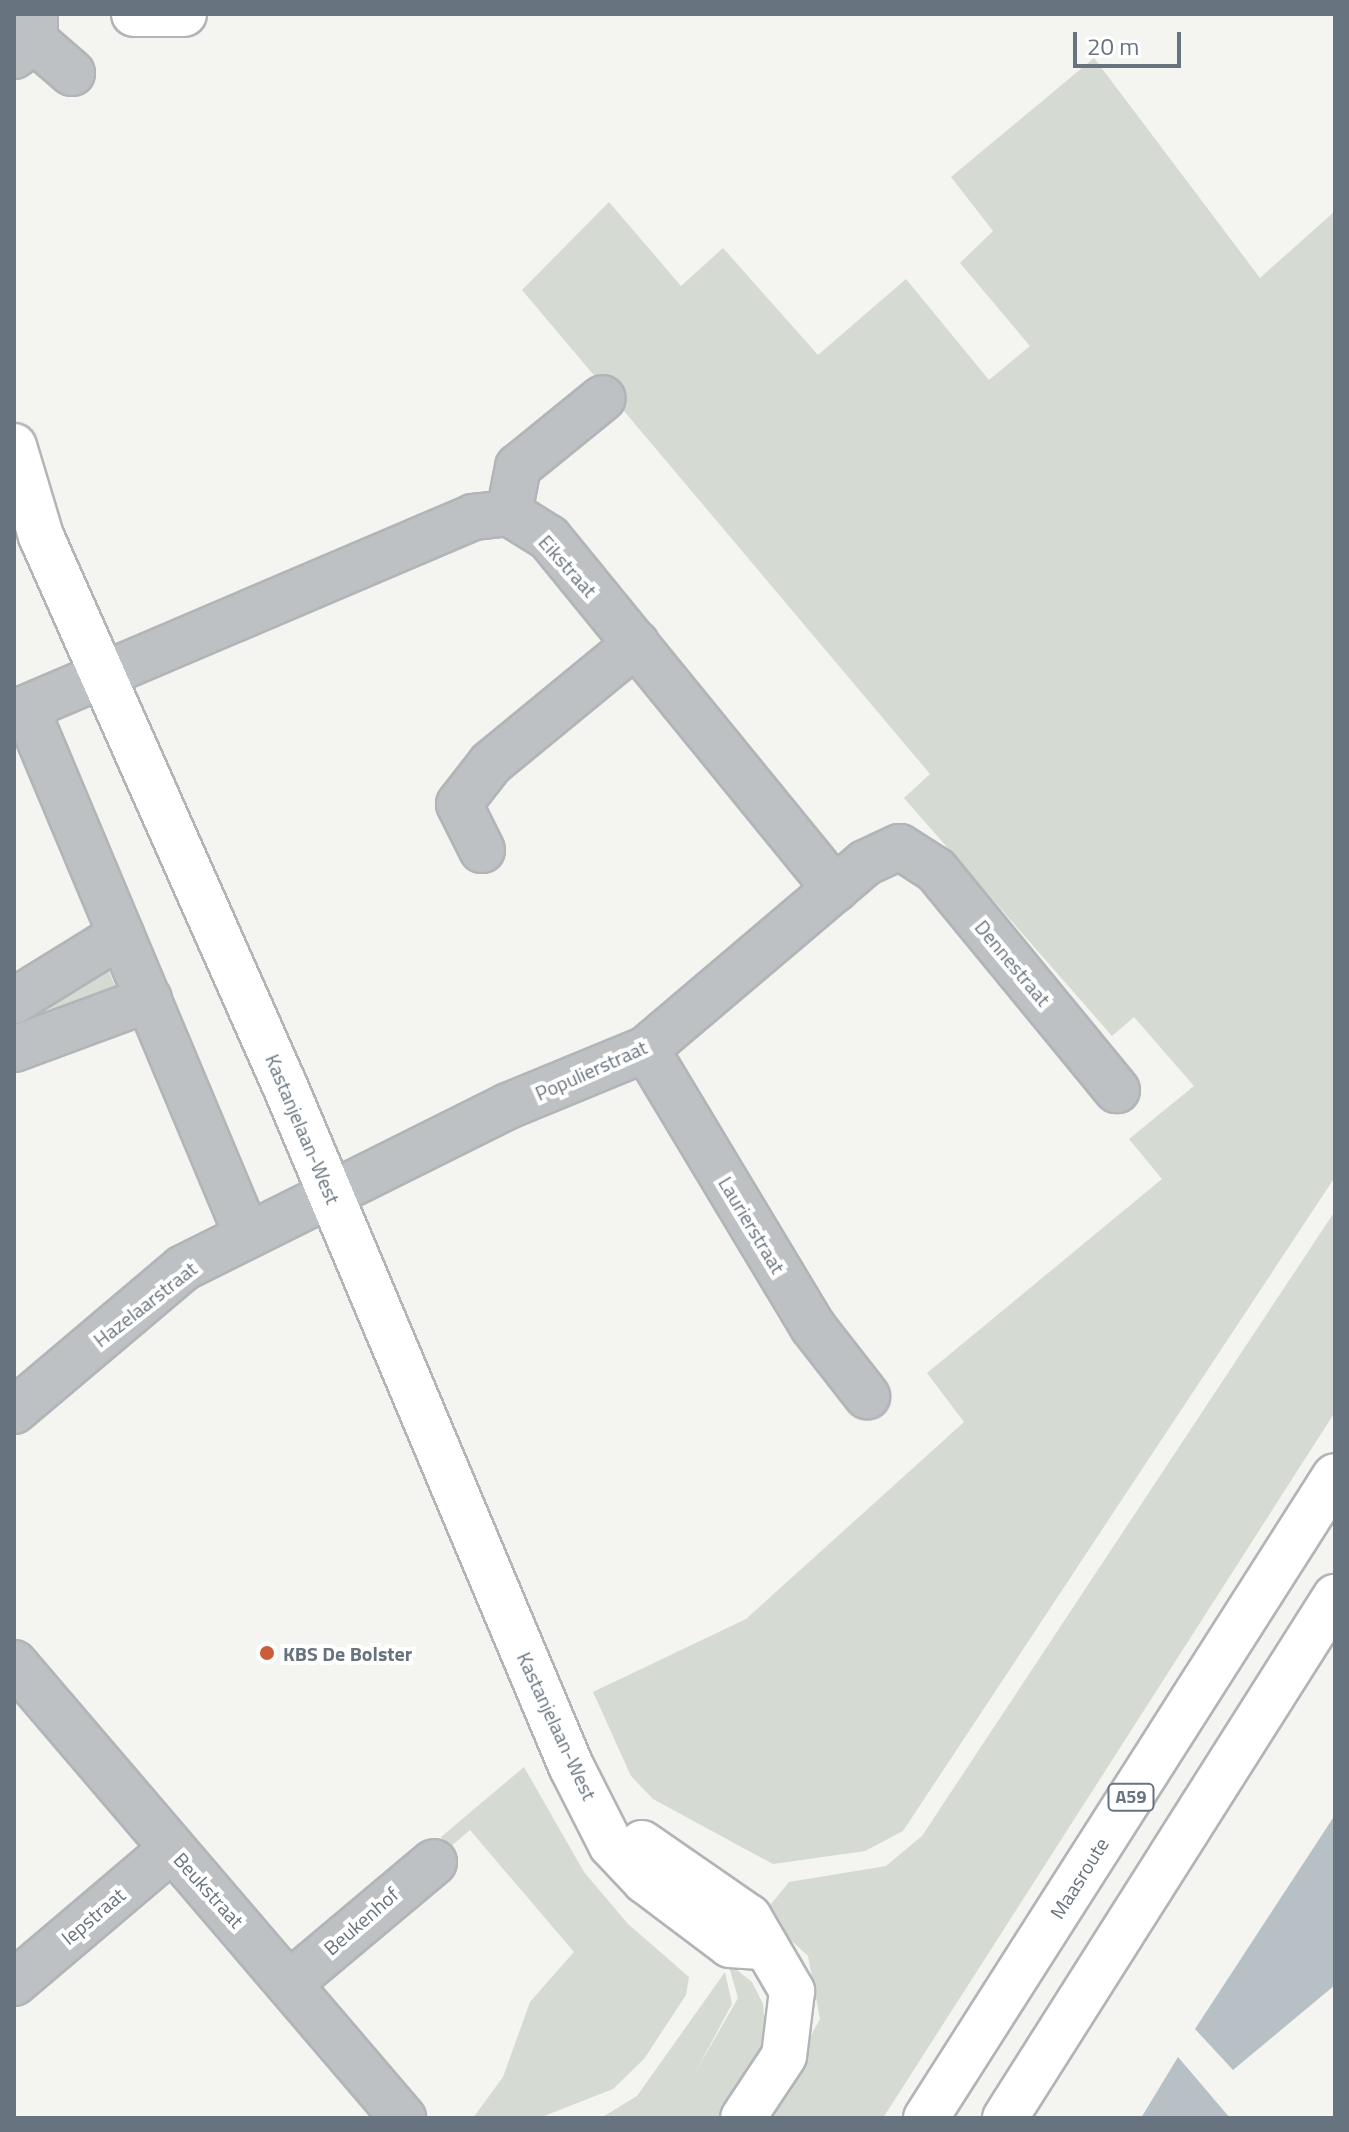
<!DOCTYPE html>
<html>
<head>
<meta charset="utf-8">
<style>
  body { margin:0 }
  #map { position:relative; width:1349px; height:2132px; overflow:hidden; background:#f4f4f1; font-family:"Titillium Web",sans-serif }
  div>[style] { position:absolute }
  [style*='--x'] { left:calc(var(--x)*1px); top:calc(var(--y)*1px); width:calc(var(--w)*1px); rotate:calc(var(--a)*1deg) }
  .green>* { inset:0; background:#d5dad2 }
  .water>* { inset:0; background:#b7c0c4 }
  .roads { filter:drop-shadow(2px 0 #b1b5b8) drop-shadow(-2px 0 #b1b5b8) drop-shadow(0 2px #b1b5b8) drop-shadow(0 -2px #b1b5b8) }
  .minor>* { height:44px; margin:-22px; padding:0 22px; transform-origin:22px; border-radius:22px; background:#bec1c4 }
  .major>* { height:44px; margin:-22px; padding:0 22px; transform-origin:22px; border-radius:22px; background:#fff }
  .highway>* { height:44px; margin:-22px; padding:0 22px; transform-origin:22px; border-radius:22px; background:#fff }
  .dots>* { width:22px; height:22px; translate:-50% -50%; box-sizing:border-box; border:4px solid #fff; border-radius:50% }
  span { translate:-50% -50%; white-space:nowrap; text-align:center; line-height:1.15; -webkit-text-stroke:8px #fff; paint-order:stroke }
  .shield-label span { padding:2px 6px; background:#fff; border:2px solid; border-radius:6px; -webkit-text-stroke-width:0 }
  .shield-label { font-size:18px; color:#67737e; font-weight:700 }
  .street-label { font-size:20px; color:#67737e }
  .poi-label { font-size:20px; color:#67737e; font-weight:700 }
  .left { translate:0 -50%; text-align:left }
  .frame { position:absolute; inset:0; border:16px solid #67737e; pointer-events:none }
  .scale { position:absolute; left:1073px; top:32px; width:108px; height:36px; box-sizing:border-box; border:4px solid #67737e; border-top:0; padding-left:10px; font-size:24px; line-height:28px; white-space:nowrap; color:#67737e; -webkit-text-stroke:6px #fff; paint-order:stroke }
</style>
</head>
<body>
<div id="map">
  <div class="green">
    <div style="clip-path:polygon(1094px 58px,1260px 278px,1335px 211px,1335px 1177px,903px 1831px,865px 1851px,773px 1864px,653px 1799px,631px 1776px,593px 1692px,746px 1619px,964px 1422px,927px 1373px,1162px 1179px,1129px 1139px,1194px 1086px,1134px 1017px,1112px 1036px,904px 798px,930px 774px,522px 290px,609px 202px,681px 286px,723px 248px,818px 355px,906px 279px,989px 380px,1030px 346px,960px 263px,993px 231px,951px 177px)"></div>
    <div style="clip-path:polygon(105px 962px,119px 995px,14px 1037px,14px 1017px)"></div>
    <div style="clip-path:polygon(1335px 1211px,1335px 1412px,883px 2118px,766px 2118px,820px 2019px,808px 1956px,763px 1914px,789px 1882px,886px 1866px,922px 1836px)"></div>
    <div style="clip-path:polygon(524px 1767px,584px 1872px,628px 1924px,689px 1977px,686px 1995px,644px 2059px,613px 2089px,539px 2118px,473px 2118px,503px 2077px,530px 2002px,574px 1952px,470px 1830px,449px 1848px,441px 1837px)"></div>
    <div style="clip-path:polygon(728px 1963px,752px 1982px,763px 2004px,766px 2039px,721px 2118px,601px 2118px,637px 2096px,725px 1972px,732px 2004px,695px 2073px,738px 1998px)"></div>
  </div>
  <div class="water">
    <div style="clip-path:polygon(1335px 1815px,1335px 1985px,1233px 2070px,1195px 2029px)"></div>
    <div style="clip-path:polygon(1178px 2057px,1230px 2118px,1141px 2118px)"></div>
  </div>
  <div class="roads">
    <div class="minor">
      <div style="--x:35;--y:41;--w:49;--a:40.9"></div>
      <div style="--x:14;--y:56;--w:26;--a:-36"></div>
      <div style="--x:35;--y:41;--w:27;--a:-90"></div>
      <div style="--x:509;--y:513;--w:47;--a:-78.9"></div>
      <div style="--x:518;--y:467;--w:109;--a:-39.1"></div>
      <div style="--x:26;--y:708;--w:571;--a:67.25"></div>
      <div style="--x:14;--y:713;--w:499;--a:-23.1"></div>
      <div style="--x:473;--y:517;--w:36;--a:-6"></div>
      <div style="--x:509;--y:513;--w:47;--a:32"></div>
      <div style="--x:549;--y:538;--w:453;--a:50.8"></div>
      <div style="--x:482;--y:850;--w:51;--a:-116.6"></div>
      <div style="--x:459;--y:804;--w:52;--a:-52"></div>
      <div style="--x:491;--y:763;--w:188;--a:-39.4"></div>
      <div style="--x:14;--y:1001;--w:126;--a:-31.7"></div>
      <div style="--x:14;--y:1049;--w:144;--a:-20.3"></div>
      <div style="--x:646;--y:1049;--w:324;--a:59"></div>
      <div style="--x:813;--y:1327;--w:88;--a:52"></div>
      <div style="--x:14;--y:1411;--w:221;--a:-40.2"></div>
      <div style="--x:183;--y:1268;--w:363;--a:-26.5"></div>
      <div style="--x:508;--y:1106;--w:149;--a:-22.4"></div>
      <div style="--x:646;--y:1049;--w:287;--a:-40.3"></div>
      <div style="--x:865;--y:863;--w:38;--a:-25"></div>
      <div style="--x:900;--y:847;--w:43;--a:32.6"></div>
      <div style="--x:936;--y:870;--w:285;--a:50.6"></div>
      <div style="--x:14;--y:1663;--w:599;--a:49.47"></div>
      <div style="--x:14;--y:1983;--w:207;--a:-40.3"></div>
      <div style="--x:290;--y:1983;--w:188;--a:-40"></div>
    </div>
    <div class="major">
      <div style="--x:134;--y:14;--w:50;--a:0"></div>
      <div style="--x:14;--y:446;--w:94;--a:73.3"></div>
      <div style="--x:41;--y:536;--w:602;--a:66.08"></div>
      <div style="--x:285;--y:1086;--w:738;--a:67.19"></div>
      <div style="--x:571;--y:1766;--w:89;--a:63.1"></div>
      <div style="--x:611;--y:1845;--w:50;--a:46.6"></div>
      <div style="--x:645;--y:1881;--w:106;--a:37"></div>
      <div style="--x:730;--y:1945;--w:31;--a:4"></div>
      <div style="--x:642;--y:1843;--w:130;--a:34.7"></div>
      <div style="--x:749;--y:1917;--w:86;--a:59.8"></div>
      <div style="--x:792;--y:1991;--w:65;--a:97"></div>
      <div style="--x:784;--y:2056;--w:74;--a:123.5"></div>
    </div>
    <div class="highway">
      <div style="--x:926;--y:2118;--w:761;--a:-57.5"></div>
      <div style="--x:1005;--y:2118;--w:617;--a:-57.65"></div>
    </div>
  </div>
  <div class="dots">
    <div style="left:267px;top:1653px;background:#cb5e3a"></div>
  </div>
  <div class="shield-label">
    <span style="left:1131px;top:1797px">A59</span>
  </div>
  <div class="street-label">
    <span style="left:568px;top:566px;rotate:48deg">Eikstraat</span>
    <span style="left:1013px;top:963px;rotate:50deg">Dennestraat</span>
    <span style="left:591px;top:1070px;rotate:-24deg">Populierstraat</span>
    <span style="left:303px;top:1129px;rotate:67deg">Kastanjelaan-West</span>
    <span style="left:752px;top:1225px;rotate:59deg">Laurierstraat</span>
    <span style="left:145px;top:1304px;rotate:-38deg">Hazelaarstraat</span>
    <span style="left:557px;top:1726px;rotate:65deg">Kastanjelaan-West</span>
    <span style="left:1079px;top:1878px;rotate:-58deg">Maasroute</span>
    <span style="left:209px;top:1890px;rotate:48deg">Beukstraat</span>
    <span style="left:93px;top:1916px;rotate:-40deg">Iepstraat</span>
    <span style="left:361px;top:1921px;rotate:-41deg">Beukenhof</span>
  </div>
  <div class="poi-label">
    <span class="left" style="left:283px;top:1653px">KBS De Bolster</span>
  </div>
  <div class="frame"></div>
  <div class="scale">20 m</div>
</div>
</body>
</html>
